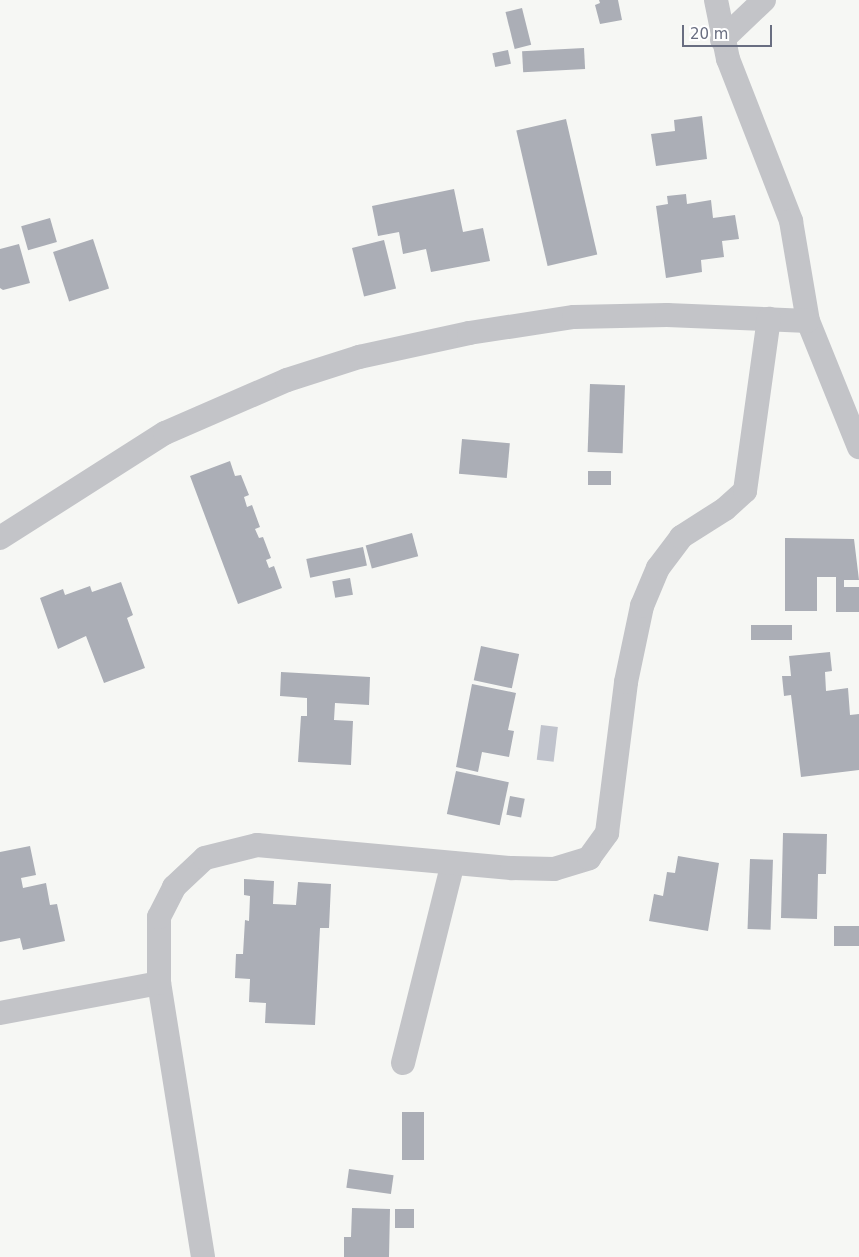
<!DOCTYPE html>
<html>
<head>
<meta charset="utf-8">
<style>
  body { margin:0 }
  #map { position:relative; width:859px; height:1257px; overflow:hidden; background:#f6f7f4; font-family:"DejaVu Sans",sans-serif }
  div>[style] { position:absolute }
  [style*='--x'] { left:calc(var(--x)*1px); top:calc(var(--y)*1px); width:calc(var(--w)*1px); rotate:calc(var(--a)*1deg) }
  .water>* { inset:0; background:#c0c3cc; transform-origin:0 0 }
  .building>* { inset:0; background:#abaeb6; transform-origin:0 0 }
  .minor>* { height:24px; margin:-12px; padding:0 12px; transform-origin:12px; border-radius:12px; background:#c3c4c8 }
  span { translate:-50% -50%; white-space:nowrap; text-align:center; line-height:1.15; -webkit-text-stroke:5px #fff; paint-order:stroke }
  .scale { position:absolute; left:682px; top:25px; width:90px; height:22px; box-sizing:border-box; border:2px solid #696e81; border-top:0; padding-left:6px; font-size:15px; line-height:18px; white-space:nowrap; color:#696e81; -webkit-text-stroke:4px #fff; paint-order:stroke }
</style>
</head>
<body>
<div id="map">
  <div class="water">
    <div style="left:541px;top:725px;width:17px;height:35px;rotate:7deg"></div>
  </div>
  <div class="building">
    <div style="clip-path:polygon(599px 0,618px 0,622px 20px,600px 24px,595px 5px,600px 3px)"></div>
    <div style="left:522px;top:8px;width:38px;height:17px;rotate:76deg"></div>
    <div style="left:584px;top:48px;width:21px;height:62px;rotate:87deg"></div>
    <div style="left:508px;top:50px;width:14px;height:16px;rotate:78deg"></div>
    <div style="clip-path:polygon(702px 116px,707px 159px,656px 166px,651px 134px,675px 131px,674px 120px)"></div>
    <div style="left:566px;top:119px;width:139px;height:51px;rotate:77deg"></div>
    <div style="clip-path:polygon(454px 189px,463px 232px,483px 228px,490px 261px,431px 272px,426px 249px,403px 254px,399px 232px,378px 236px,372px 206px)"></div>
    <div style="clip-path:polygon(686px 194px,687px 204px,711px 200px,713px 218px,735px 215px,739px 239px,722px 241px,724px 257px,701px 260px,702px 272px,666px 278px,656px 206px,668px 204px,667px 196px)"></div>
    <div style="left:50px;top:218px;width:25px;height:30px;rotate:74deg"></div>
    <div style="left:93px;top:239px;width:52px;height:42px;rotate:72deg"></div>
    <div style="left:384px;top:240px;width:50px;height:33px;rotate:76deg"></div>
    <div style="clip-path:polygon(19px 244px,30px 283px,3px 290px,0 288px,0 249px)"></div>
    <div style="left:590px;top:384px;width:35px;height:68px;rotate:2deg"></div>
    <div style="left:462px;top:439px;width:48px;height:35px;rotate:5deg"></div>
    <div style="clip-path:polygon(230px 461px,235px 476px,241px 475px,249px 495px,244px 497px,247px 507px,252px 505px,260px 527px,255px 529px,259px 538px,263px 537px,271px 558px,266px 560px,269px 568px,274px 566px,282px 588px,238px 604px,190px 476px)"></div>
    <div style="left:611px;top:471px;width:14px;height:23px;rotate:90deg"></div>
    <div style="left:412px;top:533px;width:24px;height:48px;rotate:75deg"></div>
    <div style="clip-path:polygon(785px 538px,854px 539px,859px 580px,844px 580px,844px 587px,859px 587px,859px 612px,836px 612px,836px 577px,817px 577px,817px 611px,785px 611px)"></div>
    <div style="left:363px;top:547px;width:19px;height:58px;rotate:78deg"></div>
    <div style="left:350px;top:578px;width:17px;height:18px;rotate:80deg"></div>
    <div style="clip-path:polygon(121px 582px,133px 615px,127px 618px,145px 668px,104px 683px,86px 636px,58px 649px,40px 598px,63px 589px,65px 595px,90px 586px,92px 592px)"></div>
    <div style="left:792px;top:625px;width:15px;height:41px;rotate:90deg"></div>
    <div style="left:481px;top:646px;width:39px;height:35px;rotate:12deg"></div>
    <div style="clip-path:polygon(830px 652px,832px 671px,825px 672px,826px 691px,848px 688px,850px 715px,859px 714px,859px 770px,801px 777px,791px 695px,784px 696px,782px 676px,791px 676px,789px 656px)"></div>
    <div style="clip-path:polygon(281px 672px,370px 677px,369px 705px,335px 703px,334px 720px,353px 721px,351px 765px,298px 762px,301px 716px,307px 716px,307px 698px,280px 696px)"></div>
    <div style="clip-path:polygon(472px 684px,516px 693px,508px 730px,514px 731px,509px 757px,482px 752px,478px 772px,456px 767px)"></div>
    <div style="left:456px;top:771px;width:54px;height:44px;rotate:12deg"></div>
    <div style="left:510px;top:796px;width:15px;height:19px;rotate:11deg"></div>
    <div style="clip-path:polygon(783px 833px,827px 834px,826px 874px,818px 874px,817px 919px,781px 918px)"></div>
    <div style="clip-path:polygon(30px 846px,36px 875px,21px 878px,23px 888px,46px 883px,50px 905px,57px 904px,65px 941px,23px 950px,20px 938px,0 942px,0 852px)"></div>
    <div style="clip-path:polygon(678px 856px,719px 863px,708px 931px,649px 921px,654px 894px,663px 896px,667px 872px,675px 873px)"></div>
    <div style="left:750px;top:859px;width:23px;height:70px;rotate:2deg"></div>
    <div style="clip-path:polygon(244px 879px,274px 881px,273px 904px,296px 905px,298px 882px,331px 884px,329px 928px,320px 928px,315px 1025px,265px 1023px,266px 1003px,249px 1002px,250px 979px,235px 978px,236px 954px,243px 954px,245px 920px,249px 921px,250px 896px,244px 895px)"></div>
    <div style="left:859px;top:926px;width:20px;height:25px;rotate:90deg"></div>
    <div style="left:402px;top:1112px;width:22px;height:48px"></div>
    <div style="left:349px;top:1169px;width:45px;height:19px;rotate:8deg"></div>
    <div style="clip-path:polygon(352px 1208px,390px 1209px,389px 1257px,344px 1257px,344px 1237px,351px 1237px)"></div>
    <div style="left:414px;top:1209px;width:19px;height:19px;rotate:90deg"></div>
  </div>
  <div class="minor">
    <div style="--x:716;--y:0;--w:60;--a:78.5"></div>
    <div style="--x:728;--y:59;--w:174;--a:68.7"></div>
    <div style="--x:791;--y:221;--w:101;--a:80.4"></div>
    <div style="--x:808;--y:321;--w:136;--a:68"></div>
    <div style="--x:722;--y:40;--w:58;--a:-43.6"></div>
    <div style="--x:0;--y:538;--w:196;--a:-32.5"></div>
    <div style="--x:165;--y:433;--w:133;--a:-23.5"></div>
    <div style="--x:287;--y:380;--w:76;--a:-17.7"></div>
    <div style="--x:359;--y:357;--w:113;--a:-12.3"></div>
    <div style="--x:469;--y:333;--w:106;--a:-8.7"></div>
    <div style="--x:574;--y:317;--w:93;--a:-1.2"></div>
    <div style="--x:667;--y:315;--w:141;--a:2.4"></div>
    <div style="--x:0;--y:1013;--w:162;--a:-10.7"></div>
    <div style="--x:403;--y:1063;--w:206;--a:-76"></div>
    <div style="--x:203;--y:1257;--w:278;--a:-99.1"></div>
    <div style="--x:159;--y:983;--w:66;--a:-90"></div>
    <div style="--x:159;--y:917;--w:34;--a:-63"></div>
    <div style="--x:174;--y:887;--w:42;--a:-43.1"></div>
    <div style="--x:205;--y:858;--w:54;--a:-14"></div>
    <div style="--x:257;--y:845;--w:256;--a:5.2"></div>
    <div style="--x:512;--y:868;--w:42;--a:1.4"></div>
    <div style="--x:554;--y:869;--w:37;--a:-17"></div>
    <div style="--x:589;--y:858;--w:31;--a:-54"></div>
    <div style="--x:607;--y:833;--w:152;--a:-82.8"></div>
    <div style="--x:626;--y:682;--w:78;--a:-78.1"></div>
    <div style="--x:642;--y:606;--w:41;--a:-67.2"></div>
    <div style="--x:658;--y:568;--w:39;--a:-53"></div>
    <div style="--x:681;--y:537;--w:52;--a:-32.5"></div>
    <div style="--x:725;--y:509;--w:27;--a:-42"></div>
    <div style="--x:745;--y:491;--w:174;--a:-82.1"></div>
  </div>
  <div class="scale">20 m</div>
</div>
</body>
</html>
